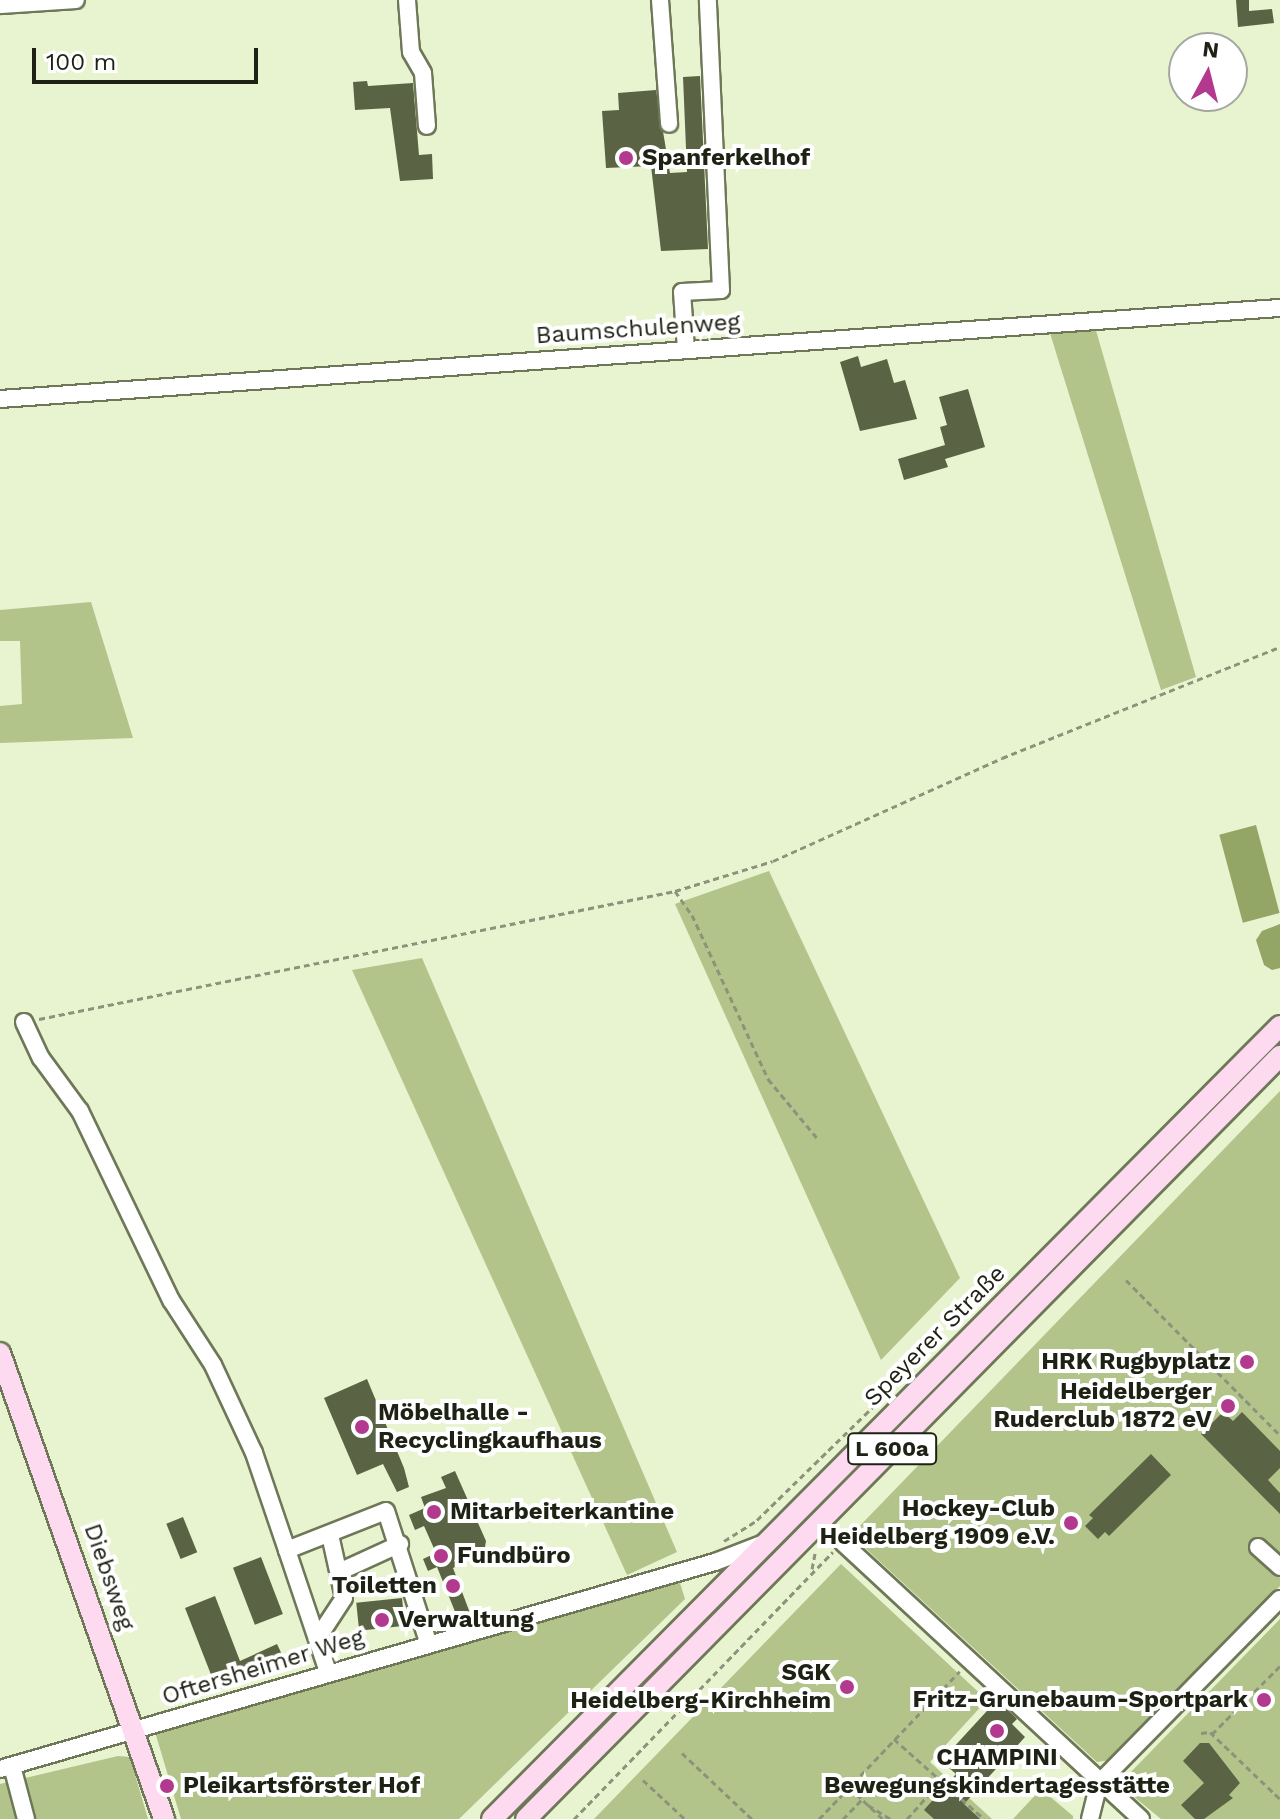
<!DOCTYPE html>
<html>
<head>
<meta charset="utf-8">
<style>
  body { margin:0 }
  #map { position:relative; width:1280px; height:1819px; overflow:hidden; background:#e8f3d0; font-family:"Work Sans",sans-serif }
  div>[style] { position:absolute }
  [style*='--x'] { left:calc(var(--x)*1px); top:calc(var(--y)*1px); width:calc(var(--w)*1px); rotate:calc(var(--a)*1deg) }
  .green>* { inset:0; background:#b2c48a }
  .water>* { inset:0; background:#93a665; transform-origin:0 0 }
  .building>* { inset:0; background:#5a6445; transform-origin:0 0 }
  .path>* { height:3px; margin-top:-1.5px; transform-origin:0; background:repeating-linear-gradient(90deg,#8c937a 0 6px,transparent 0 10px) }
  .roads { filter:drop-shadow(2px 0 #6e7858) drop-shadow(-2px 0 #6e7858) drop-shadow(0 2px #6e7858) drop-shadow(0 -2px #6e7858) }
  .minor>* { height:16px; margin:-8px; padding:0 8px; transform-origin:8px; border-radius:8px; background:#fff }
  .major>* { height:20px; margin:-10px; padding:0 10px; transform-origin:10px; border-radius:10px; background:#fedaf0 }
  .dots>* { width:22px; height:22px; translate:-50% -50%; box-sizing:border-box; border:4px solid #fff; border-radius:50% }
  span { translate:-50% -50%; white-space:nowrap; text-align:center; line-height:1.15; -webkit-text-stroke:8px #fff; paint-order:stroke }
  .shield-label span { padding:2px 6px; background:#fff; border:2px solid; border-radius:6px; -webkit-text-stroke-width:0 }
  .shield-label { font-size:22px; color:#1e2215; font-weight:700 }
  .poi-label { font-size:24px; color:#1e2215; font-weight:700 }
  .left { translate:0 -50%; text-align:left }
  .right { translate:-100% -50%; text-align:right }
  .street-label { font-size:24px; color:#1e2215 }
  .north { position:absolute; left:1168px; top:32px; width:80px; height:80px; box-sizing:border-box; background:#fff; border:2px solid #a5a7a1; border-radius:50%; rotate:7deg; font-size:22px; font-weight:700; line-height:32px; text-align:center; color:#1e2215 }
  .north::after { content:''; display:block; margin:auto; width:28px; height:36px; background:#b2398d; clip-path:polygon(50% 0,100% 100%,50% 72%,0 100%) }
  .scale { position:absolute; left:32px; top:48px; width:226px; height:36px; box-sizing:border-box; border:4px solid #1e2215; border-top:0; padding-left:10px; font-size:24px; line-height:28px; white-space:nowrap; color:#1e2215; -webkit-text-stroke:6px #fff; paint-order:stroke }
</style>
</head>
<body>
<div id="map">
  <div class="green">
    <div style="clip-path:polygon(1095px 327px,1196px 677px,1161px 690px,1049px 330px)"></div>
    <div style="clip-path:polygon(91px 602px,133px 738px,0 743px,0 706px,22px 704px,20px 641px,0 641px,0 610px)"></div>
    <div style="clip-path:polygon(769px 871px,960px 1278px,881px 1360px,675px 904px)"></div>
    <div style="clip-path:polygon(422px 958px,677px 1552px,627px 1575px,352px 970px)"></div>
    <div style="clip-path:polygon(1280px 1091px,1280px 1586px,1111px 1760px,1097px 1762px,851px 1535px)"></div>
    <div style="clip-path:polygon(841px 1564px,987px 1700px,930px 1762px,992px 1819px,594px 1819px)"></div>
    <div style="clip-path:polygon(680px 1583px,685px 1599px,459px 1819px,181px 1819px,155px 1732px,557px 1612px)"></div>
    <div style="clip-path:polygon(1280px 1619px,1280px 1819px,1161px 1819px,1127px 1791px,1124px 1779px)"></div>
    <div style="clip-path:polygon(118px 1756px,130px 1757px,148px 1819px,0 1819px,0 1784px)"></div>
    <div style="clip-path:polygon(1041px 1789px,1073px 1816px,1073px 1819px,1013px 1819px)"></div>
  </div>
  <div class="water">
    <div style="left:1256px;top:825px;width:91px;height:38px;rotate:75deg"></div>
    <div style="clip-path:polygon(1280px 924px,1280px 968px,1272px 970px,1264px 965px,1256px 940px,1262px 931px)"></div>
  </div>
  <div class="building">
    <div style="clip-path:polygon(1236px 0,1249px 0,1249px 11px,1272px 9px,1274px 23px,1238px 27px)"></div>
    <div style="clip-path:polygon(700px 76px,708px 249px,661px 251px,651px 166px,606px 168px,602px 111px,619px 110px,618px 93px,656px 90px,670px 173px,687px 172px,683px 77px)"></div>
    <div style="clip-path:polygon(367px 81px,368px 86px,413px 83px,419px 155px,432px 154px,433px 179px,400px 181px,390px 108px,355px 110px,353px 82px)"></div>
    <div style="clip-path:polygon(858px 356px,861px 367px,887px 359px,894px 383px,905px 380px,917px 419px,860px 431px,840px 362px)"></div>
    <div style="clip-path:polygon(968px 389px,985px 447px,945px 459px,948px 467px,904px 480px,898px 459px,945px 445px,940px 427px,947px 425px,939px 397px)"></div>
    <div style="clip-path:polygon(367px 1379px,404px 1468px,409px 1487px,397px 1492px,383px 1464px,357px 1475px,324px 1398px)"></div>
    <div style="clip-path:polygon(1223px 1412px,1233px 1421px,1242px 1412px,1280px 1451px,1280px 1468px,1268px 1480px,1280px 1493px,1280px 1514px,1201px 1434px)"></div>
    <div style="clip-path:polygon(1151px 1454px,1171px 1475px,1109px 1536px,1105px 1532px,1098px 1539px,1085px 1526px,1093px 1518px,1089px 1515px)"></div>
    <div style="clip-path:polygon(455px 1471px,486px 1541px,485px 1547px,454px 1560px,457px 1566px,453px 1568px,473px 1621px,460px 1624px,437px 1567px,428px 1571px,423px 1559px,436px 1553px,424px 1526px,415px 1530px,409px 1515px,425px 1508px,421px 1497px,446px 1488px,441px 1477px)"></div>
    <div style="left:183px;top:1517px;width:38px;height:18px;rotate:68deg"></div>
    <div style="left:261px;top:1557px;width:61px;height:30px;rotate:69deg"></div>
    <div style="clip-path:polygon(215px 1596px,240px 1661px,277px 1644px,287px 1665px,217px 1690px,185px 1608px)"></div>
    <div style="left:402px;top:1598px;width:28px;height:46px;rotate:84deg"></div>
    <div style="clip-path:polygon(997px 1700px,1017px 1719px,1012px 1724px,1025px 1737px,964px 1804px,980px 1819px,934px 1819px,924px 1810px,956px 1774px,941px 1761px)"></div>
    <div style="clip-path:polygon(1200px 1743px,1209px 1743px,1240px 1783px,1229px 1795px,1233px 1798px,1204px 1819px,1195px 1819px,1181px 1805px,1204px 1783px,1183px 1761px)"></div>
  </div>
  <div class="path">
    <div style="--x:675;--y:891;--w:29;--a:55"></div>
    <div style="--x:692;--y:915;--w:181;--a:65.1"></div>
    <div style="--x:768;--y:1079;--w:78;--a:50.2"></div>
    <div style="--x:39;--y:1019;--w:649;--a:-11.38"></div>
    <div style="--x:675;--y:891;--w:102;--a:-17"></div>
    <div style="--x:773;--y:861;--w:251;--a:-24.2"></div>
    <div style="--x:1002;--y:758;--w:299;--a:-21.8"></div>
    <div style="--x:1126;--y:1280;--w:218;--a:45.2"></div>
    <div style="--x:724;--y:1541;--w:39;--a:-32"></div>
    <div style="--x:757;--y:1520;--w:221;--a:-44.3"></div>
    <div style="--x:812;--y:1569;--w:16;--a:-79"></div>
    <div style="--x:1201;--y:1733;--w:9;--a:-6"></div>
    <div style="--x:1210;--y:1732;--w:97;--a:43.7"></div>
    <div style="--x:1212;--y:1734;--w:96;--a:-45"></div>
    <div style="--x:894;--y:1739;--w:120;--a:41.6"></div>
    <div style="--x:682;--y:1753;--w:96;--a:43.3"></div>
    <div style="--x:643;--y:1780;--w:57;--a:42.9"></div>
    <div style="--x:849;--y:1787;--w:47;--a:43.3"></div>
    <div style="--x:868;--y:1805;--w:26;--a:32"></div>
    <div style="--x:574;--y:1819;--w:372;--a:-45.9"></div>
    <div style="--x:819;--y:1819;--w:204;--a:-46.4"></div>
    <div style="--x:843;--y:1819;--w:28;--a:-46"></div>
    <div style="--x:907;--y:1819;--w:48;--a:-48.4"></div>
  </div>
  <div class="roads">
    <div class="minor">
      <div style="--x:407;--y:0;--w:52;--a:85.6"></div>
      <div style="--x:411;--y:52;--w:24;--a:60"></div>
      <div style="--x:423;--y:73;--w:53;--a:85.7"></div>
      <div style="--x:660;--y:0;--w:124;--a:85.8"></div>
      <div style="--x:0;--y:5;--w:76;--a:-3.8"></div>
      <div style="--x:686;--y:350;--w:58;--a:-93.9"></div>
      <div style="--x:682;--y:292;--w:39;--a:-3"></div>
      <div style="--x:721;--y:290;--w:290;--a:-92.6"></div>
      <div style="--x:0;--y:399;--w:1283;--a:-4.07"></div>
      <div style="--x:24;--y:1022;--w:40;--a:65"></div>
      <div style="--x:41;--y:1058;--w:66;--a:53.7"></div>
      <div style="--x:80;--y:1111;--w:210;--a:64.3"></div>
      <div style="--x:171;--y:1300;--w:77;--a:57.1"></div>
      <div style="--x:213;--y:1365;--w:97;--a:65"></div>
      <div style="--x:254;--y:1453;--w:102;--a:71.2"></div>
      <div style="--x:843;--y:1543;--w:406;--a:42.8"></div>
      <div style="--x:1258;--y:1547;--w:30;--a:42"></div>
      <div style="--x:341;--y:1571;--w:65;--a:-24.6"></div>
      <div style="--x:319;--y:1636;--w:45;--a:-56.7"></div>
      <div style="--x:344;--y:1598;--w:65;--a:-102.5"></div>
      <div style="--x:328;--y:1672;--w:129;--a:-108.6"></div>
      <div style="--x:287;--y:1550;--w:106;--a:-21.5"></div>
      <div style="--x:386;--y:1511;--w:138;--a:72.2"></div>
      <div style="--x:12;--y:1766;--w:55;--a:75.2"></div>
      <div style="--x:0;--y:1769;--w:744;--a:-16.15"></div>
      <div style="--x:715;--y:1562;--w:50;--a:-21"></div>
      <div style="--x:1090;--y:1819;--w:37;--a:-76"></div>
      <div style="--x:1099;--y:1783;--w:258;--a:-45.5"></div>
    </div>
    <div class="major">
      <div style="--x:0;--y:1353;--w:494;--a:70.6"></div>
      <div style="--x:492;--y:1819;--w:1118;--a:-45.18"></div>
      <div style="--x:526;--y:1819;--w:1073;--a:-45.34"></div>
    </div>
  </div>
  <div class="dots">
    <div style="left:626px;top:158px;background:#b2398d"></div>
    <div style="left:1247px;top:1362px;background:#b2398d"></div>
    <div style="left:1228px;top:1406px;background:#b2398d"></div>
    <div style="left:362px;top:1427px;background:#b2398d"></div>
    <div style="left:434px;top:1512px;background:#b2398d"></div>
    <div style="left:1071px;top:1523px;background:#b2398d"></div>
    <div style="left:441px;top:1556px;background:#b2398d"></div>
    <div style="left:453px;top:1586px;background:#b2398d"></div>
    <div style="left:382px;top:1620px;background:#b2398d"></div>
    <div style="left:847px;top:1687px;background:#b2398d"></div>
    <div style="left:1264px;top:1700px;background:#b2398d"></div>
    <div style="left:997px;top:1731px;background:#b2398d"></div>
    <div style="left:167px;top:1786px;background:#b2398d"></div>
  </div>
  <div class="shield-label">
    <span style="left:892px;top:1449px">L 600a</span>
  </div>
  <div class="poi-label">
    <span class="left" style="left:642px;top:158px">Spanferkelhof</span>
    <span class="right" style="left:1231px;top:1362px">HRK Rugbyplatz</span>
    <span class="right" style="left:1212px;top:1406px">Heidelberger<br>Ruderclub 1872 eV</span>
    <span class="left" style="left:378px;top:1427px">Möbelhalle -<br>Recyclingkaufhaus</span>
    <span class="right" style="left:1055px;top:1523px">Hockey-Club<br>Heidelberg 1909 e.V.</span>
    <span class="left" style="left:450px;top:1512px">Mitarbeiterkantine</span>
    <span class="left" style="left:457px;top:1556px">Fundbüro</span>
    <span class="right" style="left:437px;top:1586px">Toiletten</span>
    <span class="left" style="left:398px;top:1620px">Verwaltung</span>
    <span class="right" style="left:831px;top:1687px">SGK<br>Heidelberg-Kirchheim</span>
    <span class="right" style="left:1248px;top:1700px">Fritz-Grunebaum-Sportpark</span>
    <span style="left:997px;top:1772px">CHAMPINI<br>Bewegungskindertagesstätte</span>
    <span class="left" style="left:183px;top:1786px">Pleikartsförster Hof</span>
  </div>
  <div class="street-label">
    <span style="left:638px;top:329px;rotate:-4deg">Baumschulenweg</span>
    <span style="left:935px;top:1336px;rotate:-45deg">Speyerer Straße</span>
    <span style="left:109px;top:1577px;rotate:71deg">Diebsweg</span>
    <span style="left:263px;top:1667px;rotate:-17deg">Oftersheimer Weg</span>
  </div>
  <div class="north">N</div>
  <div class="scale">100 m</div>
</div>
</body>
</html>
